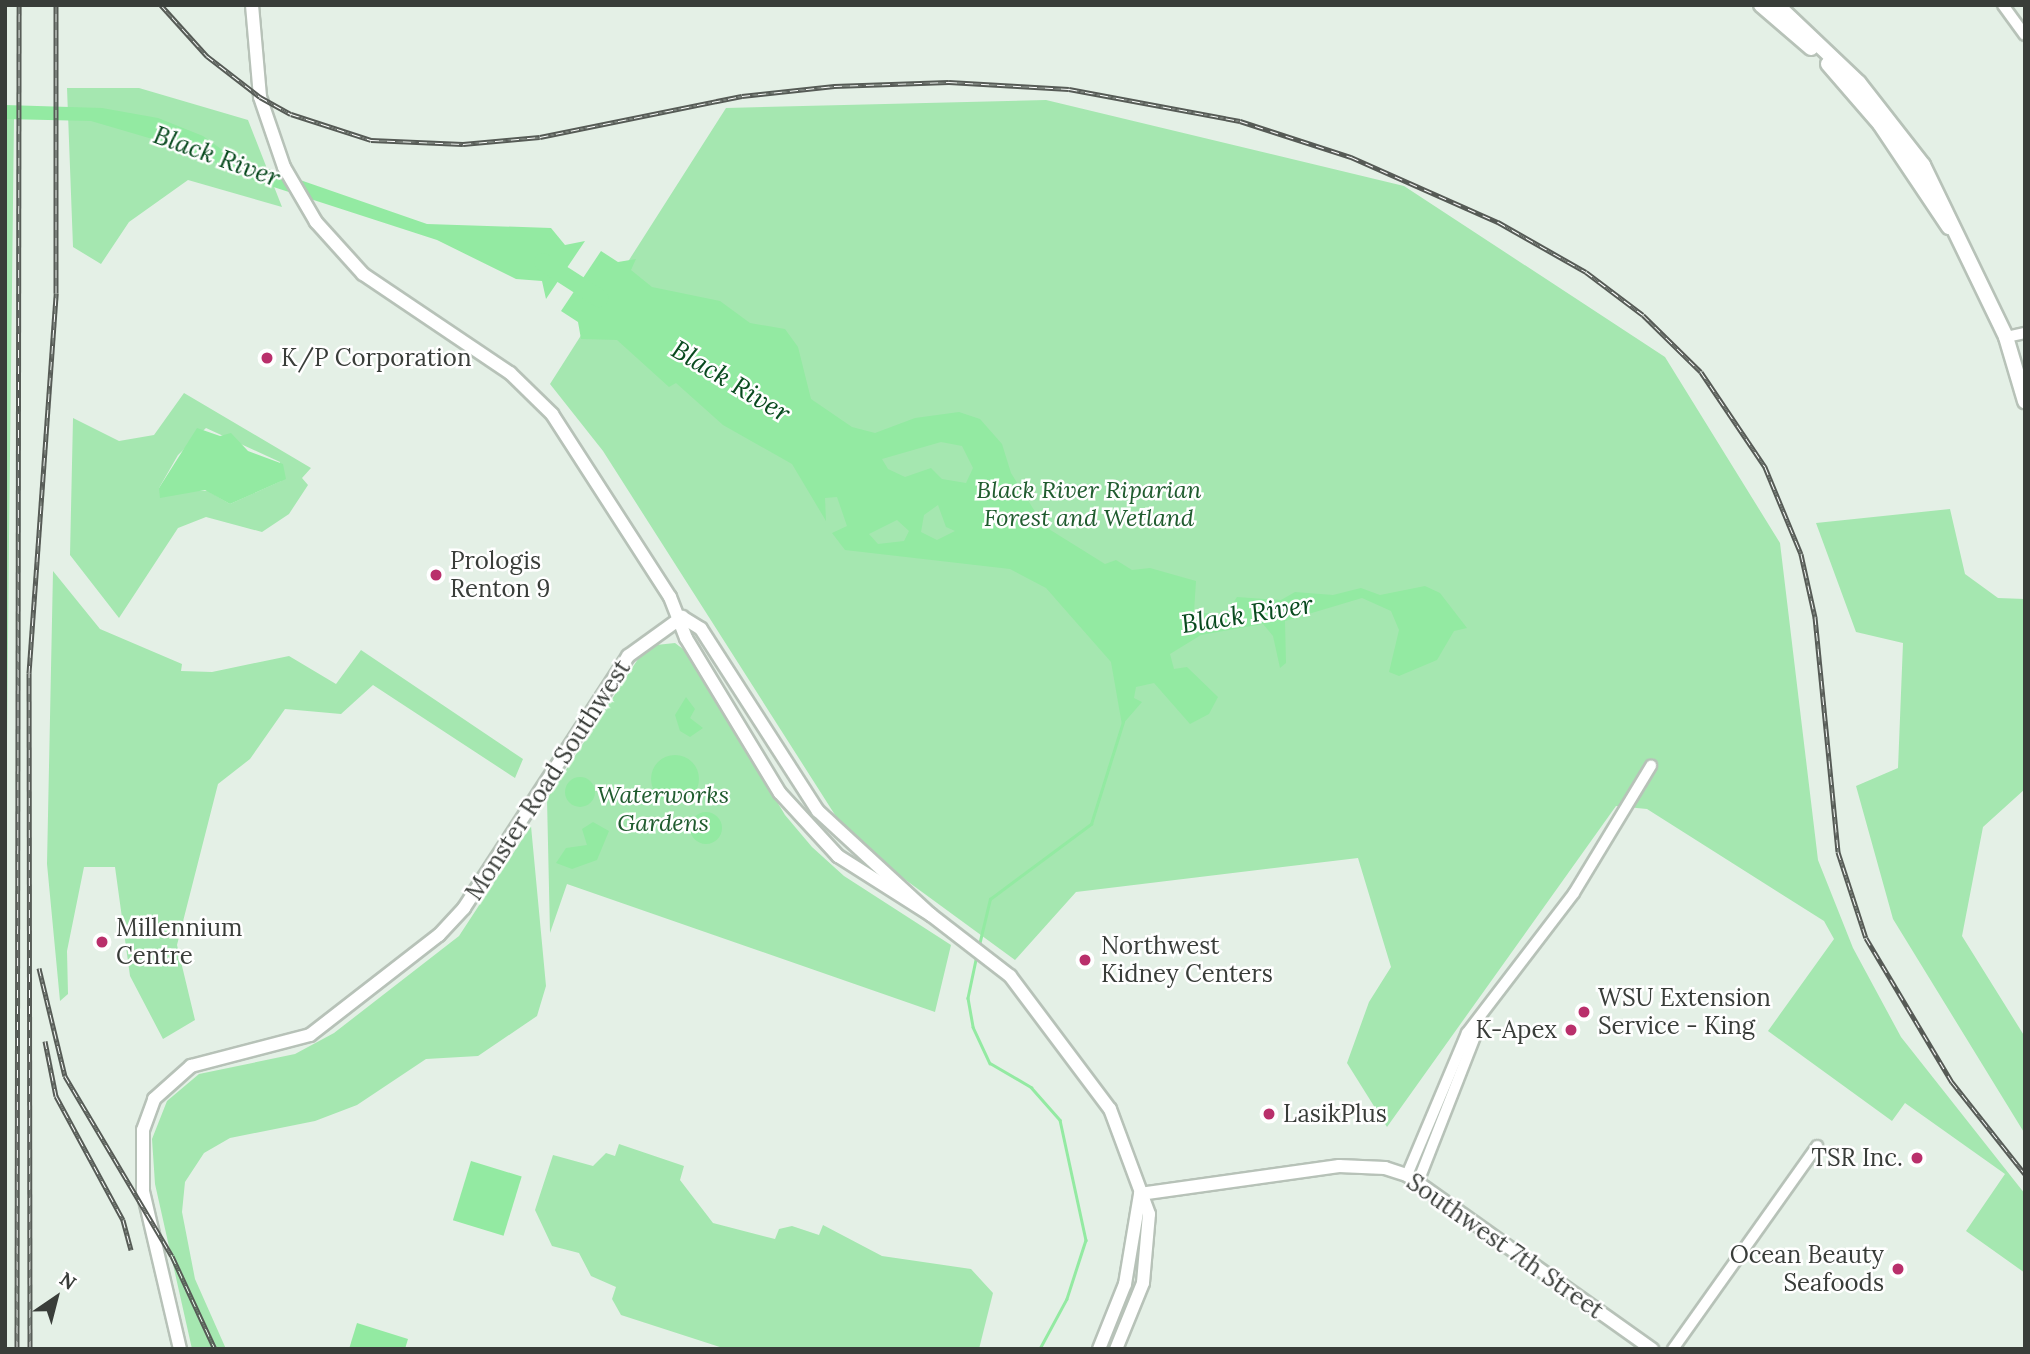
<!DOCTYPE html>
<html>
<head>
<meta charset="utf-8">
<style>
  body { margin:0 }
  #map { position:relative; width:2030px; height:1354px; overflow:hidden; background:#e4f0e6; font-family:Lora,serif }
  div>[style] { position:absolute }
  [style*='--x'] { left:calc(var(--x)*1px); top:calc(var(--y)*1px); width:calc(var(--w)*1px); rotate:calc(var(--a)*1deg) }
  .green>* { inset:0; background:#a5e7b0 }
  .water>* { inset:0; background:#93eaa2; transform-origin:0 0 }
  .round { border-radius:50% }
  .stream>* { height:2.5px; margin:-1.25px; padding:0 1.25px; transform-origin:1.25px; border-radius:1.25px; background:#93eaa2 }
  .river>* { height:18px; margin:-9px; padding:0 9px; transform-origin:9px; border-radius:9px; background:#93eaa2 }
  .roads { filter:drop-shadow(2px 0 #b7c2b8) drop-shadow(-2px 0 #b7c2b8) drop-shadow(0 2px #b7c2b8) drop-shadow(0 -2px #b7c2b8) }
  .minor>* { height:10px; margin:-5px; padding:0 5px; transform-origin:5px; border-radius:5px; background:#fff }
  .tertiary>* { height:12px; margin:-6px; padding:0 6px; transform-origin:6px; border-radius:6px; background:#fff }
  .secondary>* { height:14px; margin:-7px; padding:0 7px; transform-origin:7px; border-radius:7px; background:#fff }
  .rail>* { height:5px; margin-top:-2.5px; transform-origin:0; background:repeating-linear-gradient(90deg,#fff 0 8px,#565b56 0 16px); box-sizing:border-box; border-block:2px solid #565b56 }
  .dots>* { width:19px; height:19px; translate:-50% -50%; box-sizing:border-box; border:4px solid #fff; border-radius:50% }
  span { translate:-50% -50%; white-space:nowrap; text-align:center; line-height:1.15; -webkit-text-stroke:5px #fff; paint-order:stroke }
  .poi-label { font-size:24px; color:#393d39 }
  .left { translate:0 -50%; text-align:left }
  .right { translate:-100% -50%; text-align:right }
  .park-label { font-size:24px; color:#205c2f; font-style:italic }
  .street-label { font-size:24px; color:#393d39 }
  .water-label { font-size:26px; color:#084a1e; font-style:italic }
  .frame { position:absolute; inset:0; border:7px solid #393d39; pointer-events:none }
  .north { position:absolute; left:21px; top:1263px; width:70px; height:70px; -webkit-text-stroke:5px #fff; paint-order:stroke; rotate:35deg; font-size:19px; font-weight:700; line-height:28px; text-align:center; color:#393d39 }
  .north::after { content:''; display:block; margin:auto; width:24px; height:32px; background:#393d39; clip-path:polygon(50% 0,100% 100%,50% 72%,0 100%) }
</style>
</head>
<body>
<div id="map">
  <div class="green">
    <div style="clip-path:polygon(67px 88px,139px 88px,248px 120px,282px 207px,188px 180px,129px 222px,101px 264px,73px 247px)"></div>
    <div style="clip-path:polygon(1046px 100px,1404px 186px,1665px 357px,1780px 543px,1818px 860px,1853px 948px,1901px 1037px,2025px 1194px,2025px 1273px,1966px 1231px,2005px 1174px,1905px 1103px,1892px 1121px,1768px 1031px,1834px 939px,1824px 921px,1647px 809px,1616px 806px,1387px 1127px,1347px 1063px,1369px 1002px,1391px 967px,1358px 858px,1076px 892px,1015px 960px,851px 840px,603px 451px,550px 384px,726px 108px)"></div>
    <div style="clip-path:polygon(14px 118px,9px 539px,5px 948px,5px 119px)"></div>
    <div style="clip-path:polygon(evenodd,184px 393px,311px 468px,302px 478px,308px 485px,289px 514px,262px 532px,206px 517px,178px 528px,119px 618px,70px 555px,73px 418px,119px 441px,154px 435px,184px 393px,206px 428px,280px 462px,281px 481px,230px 504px,208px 491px,159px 488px,178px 455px,206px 428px)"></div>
    <div style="clip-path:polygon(1950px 509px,1965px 574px,1998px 598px,2025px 599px,2025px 789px,1983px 827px,1962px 936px,2025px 1037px,2025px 1134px,1893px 919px,1856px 786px,1898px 768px,1903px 643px,1856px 632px,1816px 523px)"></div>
    <div style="clip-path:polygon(53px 571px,100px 629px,182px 664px,181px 671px,212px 672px,289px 656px,336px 684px,361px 650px,523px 759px,515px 778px,373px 685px,341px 714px,285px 709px,250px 759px,218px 784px,177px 945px,195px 1020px,163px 1039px,130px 976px,115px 867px,84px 867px,67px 951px,68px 994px,60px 1001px,47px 864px)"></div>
    <div style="clip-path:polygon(675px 643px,687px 652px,785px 815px,812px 847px,844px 876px,951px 945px,935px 1012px,567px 884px,550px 933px,547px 799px,638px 659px,656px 645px)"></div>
    <div style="clip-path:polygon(531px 826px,546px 986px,537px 1016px,478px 1056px,426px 1059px,357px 1105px,315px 1121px,230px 1138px,204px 1153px,185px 1182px,182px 1212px,195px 1279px,226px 1349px,192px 1349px,155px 1184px,152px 1139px,167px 1101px,199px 1074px,295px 1054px,334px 1033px,459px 936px)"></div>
    <div style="clip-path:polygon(619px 1144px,684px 1166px,680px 1180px,713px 1223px,775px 1239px,779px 1229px,792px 1226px,819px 1235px,823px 1225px,882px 1256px,971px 1269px,993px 1293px,979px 1349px,726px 1349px,621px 1315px,612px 1299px,616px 1287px,591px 1276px,579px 1253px,552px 1246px,535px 1210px,553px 1155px,593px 1166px,606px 1153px,615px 1156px)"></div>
  </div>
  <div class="water">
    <div style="clip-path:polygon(5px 105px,102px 108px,158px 118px,203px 136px,231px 156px,427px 224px,551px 228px,565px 245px,585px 241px,546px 299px,542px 281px,516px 279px,437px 240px,255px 181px,183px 148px,91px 121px,5px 119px)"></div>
    <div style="clip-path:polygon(evenodd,601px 251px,618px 262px,636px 259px,631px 270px,652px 287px,720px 301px,750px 323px,785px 329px,798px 347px,811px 399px,852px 427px,875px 433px,915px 418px,959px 412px,980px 419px,1002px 444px,1011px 473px,1044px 526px,1105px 564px,1116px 560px,1132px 570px,1150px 568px,1196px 581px,1194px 612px,1225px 615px,1237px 597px,1281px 600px,1295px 592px,1333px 595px,1361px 588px,1380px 595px,1425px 586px,1440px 593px,1467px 628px,1454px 631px,1437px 660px,1399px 676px,1389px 672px,1399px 630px,1391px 611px,1362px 598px,1285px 621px,1286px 663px,1280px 668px,1273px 636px,1263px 624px,1201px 635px,1170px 654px,1174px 669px,1187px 667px,1218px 697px,1209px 714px,1190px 724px,1154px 683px,1136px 687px,1134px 698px,1142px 702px,1122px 725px,1111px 662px,1046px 588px,1010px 569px,845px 550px,832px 533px,847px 526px,837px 497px,825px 498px,826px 521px,792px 464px,723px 425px,676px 383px,669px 387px,617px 340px,581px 339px,578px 322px,561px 311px,601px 251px,941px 442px,962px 446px,973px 468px,966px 483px,942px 479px,931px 468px,905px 477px,888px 469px,882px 459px,941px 442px,601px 251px,938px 505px,946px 527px,955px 531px,937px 540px,921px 532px,924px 515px,938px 505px,601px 251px,897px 520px,909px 531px,904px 541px,878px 544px,869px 534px,897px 520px)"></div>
    <div style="clip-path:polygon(197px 428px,220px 436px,231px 433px,248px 451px,283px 464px,286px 479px,230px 504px,205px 490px,160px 498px,159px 488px)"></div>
    <div style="clip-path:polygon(686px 697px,695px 709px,690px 718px,703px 728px,690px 737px,680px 731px,675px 715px)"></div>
    <div class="round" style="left:651px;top:755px;width:48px;height:48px"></div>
    <div class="round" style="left:565px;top:777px;width:30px;height:30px"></div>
    <div class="round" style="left:690px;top:812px;width:32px;height:32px"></div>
    <div style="clip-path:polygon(593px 822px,609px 831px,597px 860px,572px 869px,556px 863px,566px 848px,587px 845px,582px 829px)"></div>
    <div style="left:471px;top:1161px;width:53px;height:62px;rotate:17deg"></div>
    <div style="clip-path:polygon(357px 1323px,408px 1339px,405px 1349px,349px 1349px)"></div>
  </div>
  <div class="stream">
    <div style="--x:979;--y:945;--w:47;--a:-76.6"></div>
    <div style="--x:990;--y:899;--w:126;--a:-36.6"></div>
    <div style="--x:1091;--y:824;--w:107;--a:-72.6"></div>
    <div style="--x:977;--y:955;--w:44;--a:101.8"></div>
    <div style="--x:968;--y:998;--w:29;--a:80"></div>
    <div style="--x:973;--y:1027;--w:40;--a:65"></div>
    <div style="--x:990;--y:1063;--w:48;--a:30.3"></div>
    <div style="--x:1031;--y:1087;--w:44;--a:48.7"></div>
    <div style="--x:1060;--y:1120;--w:123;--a:77.8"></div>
    <div style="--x:1086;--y:1240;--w:62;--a:107.9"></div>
    <div style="--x:1067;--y:1299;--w:57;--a:118.4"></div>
  </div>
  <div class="river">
    <div style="--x:543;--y:262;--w:67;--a:32.7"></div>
  </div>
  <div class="roads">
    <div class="minor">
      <div style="--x:2003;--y:5;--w:37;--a:54"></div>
      <div style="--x:2006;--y:337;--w:19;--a:-12"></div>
      <div style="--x:1407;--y:1175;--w:154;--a:-67.1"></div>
      <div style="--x:1467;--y:1033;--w:176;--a:-52.6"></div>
      <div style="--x:1574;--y:893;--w:149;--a:-58.8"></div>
      <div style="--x:1418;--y:1182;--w:173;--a:-68.6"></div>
      <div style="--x:1673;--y:1349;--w:249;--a:-54.6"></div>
    </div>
    <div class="tertiary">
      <div style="--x:252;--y:5;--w:92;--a:85"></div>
      <div style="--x:260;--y:97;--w:74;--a:71.1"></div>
      <div style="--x:284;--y:167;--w:64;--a:59.8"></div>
      <div style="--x:316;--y:222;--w:70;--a:47.9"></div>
      <div style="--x:363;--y:274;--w:177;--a:34"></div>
      <div style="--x:510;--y:373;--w:59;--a:44.3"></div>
      <div style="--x:552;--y:414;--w:218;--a:57.2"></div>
      <div style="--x:670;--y:597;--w:44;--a:68.7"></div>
      <div style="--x:686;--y:638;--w:181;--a:58.8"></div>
      <div style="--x:780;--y:793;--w:86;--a:47.4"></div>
      <div style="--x:838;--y:856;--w:110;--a:32.4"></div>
      <div style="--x:682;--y:617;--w:22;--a:32"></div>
      <div style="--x:701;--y:629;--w:216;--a:57.3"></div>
      <div style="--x:818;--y:811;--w:154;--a:42.6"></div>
      <div style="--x:931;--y:915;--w:100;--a:37.7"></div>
      <div style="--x:1010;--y:976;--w:166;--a:53.1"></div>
      <div style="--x:1110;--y:1109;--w:112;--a:69.6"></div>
      <div style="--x:1149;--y:1214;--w:69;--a:95"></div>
      <div style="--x:1143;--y:1283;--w:71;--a:112.2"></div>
      <div style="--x:1140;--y:1194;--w:201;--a:-8"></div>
      <div style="--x:1339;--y:1166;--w:46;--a:2.5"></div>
      <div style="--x:1385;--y:1168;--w:23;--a:18"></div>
      <div style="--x:1407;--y:1175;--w:301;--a:35.4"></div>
      <div style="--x:180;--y:1349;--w:162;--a:-103.2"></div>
      <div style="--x:143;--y:1191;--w:61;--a:-90"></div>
      <div style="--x:143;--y:1130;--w:33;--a:-70"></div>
      <div style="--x:154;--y:1099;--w:50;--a:-41.7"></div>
      <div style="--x:191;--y:1066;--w:123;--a:-14.6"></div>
      <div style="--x:310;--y:1035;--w:163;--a:-37.8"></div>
      <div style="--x:439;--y:935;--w:37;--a:-47"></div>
      <div style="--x:464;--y:908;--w:301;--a:-56.9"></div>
      <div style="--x:628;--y:656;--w:67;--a:-35.8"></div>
      <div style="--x:1099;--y:1349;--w:70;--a:-68.2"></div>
      <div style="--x:1125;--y:1284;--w:91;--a:-80.5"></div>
    </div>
    <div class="secondary">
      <div style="--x:1761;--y:5;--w:66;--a:40.7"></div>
      <div style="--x:1777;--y:5;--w:113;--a:43.6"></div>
      <div style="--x:1859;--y:83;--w:104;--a:52"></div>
      <div style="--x:1923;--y:165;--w:191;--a:64.2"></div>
      <div style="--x:2006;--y:337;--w:67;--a:73.5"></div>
      <div style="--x:1828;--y:64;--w:79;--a:49.1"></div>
      <div style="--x:1880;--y:124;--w:124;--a:56.2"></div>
    </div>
  </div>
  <div class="rail">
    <div style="--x:161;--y:5;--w:69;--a:48"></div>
    <div style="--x:207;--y:56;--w:67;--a:37.7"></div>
    <div style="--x:260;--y:97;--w:35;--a:29"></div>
    <div style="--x:291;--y:114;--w:84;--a:18"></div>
    <div style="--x:371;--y:140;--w:92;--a:2.5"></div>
    <div style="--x:463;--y:144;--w:77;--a:-5.2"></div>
    <div style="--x:540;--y:137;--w:206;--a:-11.5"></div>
    <div style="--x:742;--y:96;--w:93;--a:-6.2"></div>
    <div style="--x:834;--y:86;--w:115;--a:-2"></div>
    <div style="--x:949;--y:82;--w:120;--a:3.3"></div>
    <div style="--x:1069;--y:89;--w:174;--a:10.6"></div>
    <div style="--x:1240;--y:121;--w:117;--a:18"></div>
    <div style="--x:1351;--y:157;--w:161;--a:23.9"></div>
    <div style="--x:1498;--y:222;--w:101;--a:29.6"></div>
    <div style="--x:1586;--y:272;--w:71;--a:37"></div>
    <div style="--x:1643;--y:315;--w:81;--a:44.5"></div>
    <div style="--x:1701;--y:372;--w:115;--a:56"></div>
    <div style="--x:1765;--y:467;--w:94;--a:67.5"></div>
    <div style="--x:1801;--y:554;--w:65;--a:77.5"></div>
    <div style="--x:1815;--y:617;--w:236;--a:84.4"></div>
    <div style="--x:1838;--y:852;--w:90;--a:72"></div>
    <div style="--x:1866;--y:938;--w:168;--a:59.2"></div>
    <div style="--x:1952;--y:1082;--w:117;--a:51.6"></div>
    <div style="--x:39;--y:968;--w:111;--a:76.5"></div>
    <div style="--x:65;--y:1076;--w:209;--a:59.3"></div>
    <div style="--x:172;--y:1256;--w:102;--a:65.2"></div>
    <div style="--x:45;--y:1041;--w:56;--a:78.7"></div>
    <div style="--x:56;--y:1096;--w:141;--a:61.6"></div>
    <div style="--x:123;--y:1220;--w:31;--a:75"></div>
    <div style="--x:17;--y:1349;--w:1344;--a:-89.91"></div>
    <div style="--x:30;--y:1349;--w:676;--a:-90.08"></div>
    <div style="--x:29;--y:673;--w:381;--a:-85.9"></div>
    <div style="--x:56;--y:293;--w:288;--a:-90"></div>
  </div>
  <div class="dots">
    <div style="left:267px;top:358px;background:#b92f6b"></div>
    <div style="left:436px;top:575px;background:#b92f6b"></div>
    <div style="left:102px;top:942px;background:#b92f6b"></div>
    <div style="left:1085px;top:960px;background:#b92f6b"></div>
    <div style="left:1584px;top:1012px;background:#b92f6b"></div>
    <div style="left:1571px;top:1030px;background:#b92f6b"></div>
    <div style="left:1269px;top:1114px;background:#b92f6b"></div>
    <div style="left:1917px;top:1158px;background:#b92f6b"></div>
    <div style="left:1898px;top:1269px;background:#b92f6b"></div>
  </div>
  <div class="poi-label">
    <span class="left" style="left:281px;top:358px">K/P Corporation</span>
    <span class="left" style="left:450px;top:575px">Prologis<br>Renton 9</span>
    <span class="left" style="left:116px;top:942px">Millennium<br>Centre</span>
    <span class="left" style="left:1101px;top:960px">Northwest<br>Kidney Centers</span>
    <span class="left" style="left:1598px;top:1012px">WSU Extension<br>Service - King</span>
    <span class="right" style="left:1557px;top:1030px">K-Apex</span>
    <span class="left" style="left:1283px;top:1114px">LasikPlus</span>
    <span class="right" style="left:1903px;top:1158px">TSR Inc.</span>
    <span class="right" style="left:1884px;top:1269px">Ocean Beauty<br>Seafoods</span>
  </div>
  <div class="park-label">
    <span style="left:1089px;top:504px">Black River Riparian<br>Forest and Wetland</span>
    <span style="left:663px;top:809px">Waterworks<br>Gardens</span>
  </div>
  <div class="street-label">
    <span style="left:548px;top:780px;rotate:-57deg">Monster Road Southwest</span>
    <span style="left:1505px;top:1246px;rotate:35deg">Southwest 7th Street</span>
  </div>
  <div class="water-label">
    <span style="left:217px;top:156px;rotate:20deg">Black River</span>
    <span style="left:731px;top:381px;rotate:31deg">Black River</span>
    <span style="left:1247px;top:614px;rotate:-9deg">Black River</span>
  </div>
  <div class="frame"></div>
  <div class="north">N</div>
</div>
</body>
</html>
